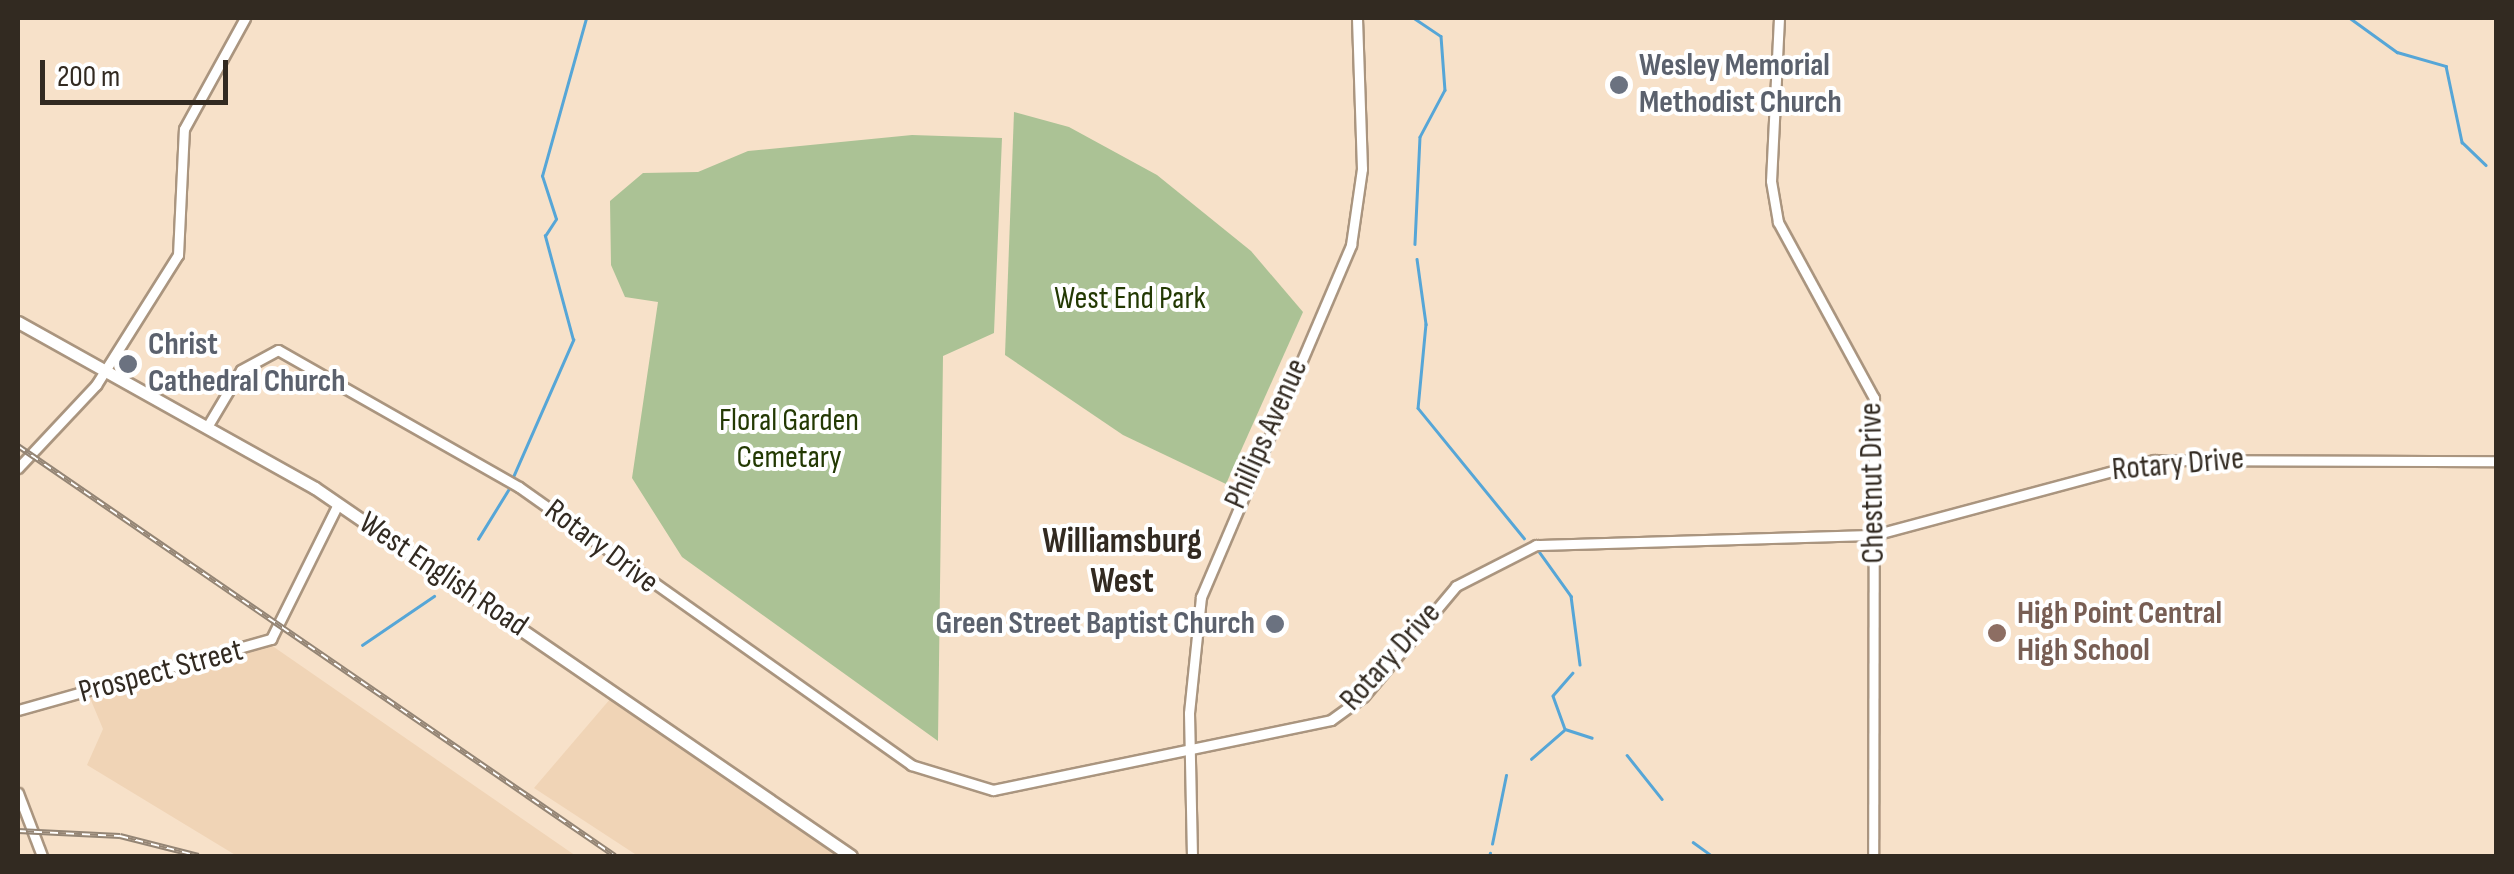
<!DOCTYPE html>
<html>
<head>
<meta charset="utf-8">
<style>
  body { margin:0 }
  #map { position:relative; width:2514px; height:874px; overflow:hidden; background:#f7e1c9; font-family:"Sofia Sans Condensed",sans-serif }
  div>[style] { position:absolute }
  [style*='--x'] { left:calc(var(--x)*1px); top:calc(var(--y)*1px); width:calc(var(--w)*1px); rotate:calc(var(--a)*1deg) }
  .built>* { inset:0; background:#f0d4b6 }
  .green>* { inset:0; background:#abc295 }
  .stream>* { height:2.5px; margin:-1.25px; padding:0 1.25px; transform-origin:1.25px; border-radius:1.25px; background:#56a6d7 }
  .roads { filter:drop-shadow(2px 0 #aa957f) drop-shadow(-2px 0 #aa957f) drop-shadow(0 2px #aa957f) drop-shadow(0 -2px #aa957f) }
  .minor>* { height:9px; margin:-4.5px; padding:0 4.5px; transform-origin:4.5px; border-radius:4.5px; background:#fff }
  .major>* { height:11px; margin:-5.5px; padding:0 5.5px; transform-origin:5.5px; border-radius:5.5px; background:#fff }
  .rail>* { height:6px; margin-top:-3px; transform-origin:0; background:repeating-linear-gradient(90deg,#fff 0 8px,#948575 0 16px); box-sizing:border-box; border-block:2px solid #948575 }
  .dots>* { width:28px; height:28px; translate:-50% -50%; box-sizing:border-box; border:5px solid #fff; border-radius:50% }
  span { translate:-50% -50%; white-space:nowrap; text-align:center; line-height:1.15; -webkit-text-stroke:8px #fff; paint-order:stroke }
  .worship-label { font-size:32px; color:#5b616d; font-weight:700 }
  .left { translate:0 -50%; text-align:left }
  .right { translate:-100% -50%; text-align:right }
  .park-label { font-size:32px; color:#233903 }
  .street-label { font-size:32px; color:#322a21 }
  .education-label { font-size:32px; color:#785e54; font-weight:700 }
  .neighbourhood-label { font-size:35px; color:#322a21; font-weight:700 }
  .frame { position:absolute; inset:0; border:20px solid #322a21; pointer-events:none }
  .scale { position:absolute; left:40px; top:60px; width:188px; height:45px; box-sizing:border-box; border:5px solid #322a21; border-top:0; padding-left:12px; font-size:30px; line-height:35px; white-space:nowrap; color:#322a21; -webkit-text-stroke:8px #fff; paint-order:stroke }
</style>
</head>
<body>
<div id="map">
  <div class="built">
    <div style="clip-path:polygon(271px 645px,576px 856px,237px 856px,87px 765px,103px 729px,90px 698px)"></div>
    <div style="clip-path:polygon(611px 698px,845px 856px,638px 856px,534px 788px)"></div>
  </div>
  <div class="green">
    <div style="clip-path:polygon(1014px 112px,1069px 127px,1157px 175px,1251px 251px,1303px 312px,1226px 484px,1123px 435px,1005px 355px)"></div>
    <div style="clip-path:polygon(912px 135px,1002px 138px,994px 333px,943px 356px,938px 741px,682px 557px,632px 478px,658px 302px,625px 297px,611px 265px,610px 201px,643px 173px,698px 172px,748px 151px)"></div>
  </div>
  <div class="stream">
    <div style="--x:1414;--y:18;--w:32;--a:34"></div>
    <div style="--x:1441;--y:36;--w:54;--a:85.8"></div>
    <div style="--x:1445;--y:90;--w:53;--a:118"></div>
    <div style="--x:1420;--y:137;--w:107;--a:92.7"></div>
    <div style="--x:2350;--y:18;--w:58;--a:35.9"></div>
    <div style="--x:2397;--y:52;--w:51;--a:15.9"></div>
    <div style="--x:2446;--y:66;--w:78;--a:78.1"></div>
    <div style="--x:2462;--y:142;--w:33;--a:44"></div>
    <div style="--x:1417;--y:259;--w:66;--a:82.1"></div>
    <div style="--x:1426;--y:324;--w:84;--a:95.4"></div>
    <div style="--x:1418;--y:408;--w:168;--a:50.8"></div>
    <div style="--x:513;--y:477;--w:150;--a:-66.3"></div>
    <div style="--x:573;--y:340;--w:108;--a:-105.1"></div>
    <div style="--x:545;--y:236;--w:20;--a:-57"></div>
    <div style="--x:556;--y:219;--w:45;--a:-108"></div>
    <div style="--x:542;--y:176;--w:164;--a:-74.4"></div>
    <div style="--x:478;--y:539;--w:61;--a:-58.4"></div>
    <div style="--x:1538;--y:550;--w:57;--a:54.3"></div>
    <div style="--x:1571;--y:596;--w:69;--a:82.5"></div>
    <div style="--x:362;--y:645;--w:87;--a:-34.2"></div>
    <div style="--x:1573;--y:673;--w:30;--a:131"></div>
    <div style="--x:1553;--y:696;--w:35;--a:70"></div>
    <div style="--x:1565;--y:729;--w:28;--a:18"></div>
    <div style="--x:1627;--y:755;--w:56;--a:51.5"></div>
    <div style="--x:1531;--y:759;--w:43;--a:-41.2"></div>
    <div style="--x:1693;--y:842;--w:24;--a:36"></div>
    <div style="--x:1492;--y:844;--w:70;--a:-78.5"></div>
    <div style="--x:1489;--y:856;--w:3;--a:-72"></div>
  </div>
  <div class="roads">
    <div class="minor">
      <div style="--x:1779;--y:18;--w:163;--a:92.8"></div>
      <div style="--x:1771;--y:181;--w:42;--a:80.3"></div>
      <div style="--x:1778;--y:222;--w:200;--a:61.4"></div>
      <div style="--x:1874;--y:398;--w:458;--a:90.1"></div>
      <div style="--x:207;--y:427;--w:66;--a:-59.2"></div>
      <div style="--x:241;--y:370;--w:42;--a:-28.4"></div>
      <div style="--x:278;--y:350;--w:277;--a:29.6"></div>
      <div style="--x:519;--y:487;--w:481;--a:35.3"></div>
      <div style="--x:911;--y:765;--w:86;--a:17"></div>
      <div style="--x:993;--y:790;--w:345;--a:-11.7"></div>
      <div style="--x:1331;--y:720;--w:39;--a:-36"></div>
      <div style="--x:1363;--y:697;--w:145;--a:-50"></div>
      <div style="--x:1456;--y:586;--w:90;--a:-27.1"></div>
      <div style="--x:1536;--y:545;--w:338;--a:-1.7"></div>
      <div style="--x:1874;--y:535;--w:290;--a:-15"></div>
      <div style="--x:2154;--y:460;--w:342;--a:0.2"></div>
      <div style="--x:18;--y:468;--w:114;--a:-46.8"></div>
      <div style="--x:96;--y:385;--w:154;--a:-57.8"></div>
      <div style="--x:178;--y:255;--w:126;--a:-87.3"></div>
      <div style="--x:184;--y:129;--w:127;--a:-61.2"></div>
      <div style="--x:18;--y:710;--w:263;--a:-15.7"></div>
      <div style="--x:271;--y:639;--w:151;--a:-63.6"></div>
      <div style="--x:18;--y:793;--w:67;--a:69.1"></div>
      <div style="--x:1192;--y:856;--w:143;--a:-91.2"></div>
      <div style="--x:1189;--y:713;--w:117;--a:-84.1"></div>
      <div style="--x:1201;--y:597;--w:383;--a:-66.9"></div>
      <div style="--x:1351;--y:245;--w:77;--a:-81.8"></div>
      <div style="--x:1362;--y:169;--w:151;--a:-91.9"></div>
    </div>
    <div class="major">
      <div style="--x:18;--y:322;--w:340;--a:29.2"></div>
      <div style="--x:315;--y:488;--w:650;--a:34.47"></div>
    </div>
  </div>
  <div class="rail">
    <div style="--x:18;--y:446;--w:724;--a:34.48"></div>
    <div style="--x:18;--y:831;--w:102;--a:2.8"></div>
    <div style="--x:120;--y:836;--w:81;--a:14.2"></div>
  </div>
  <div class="dots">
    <div style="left:1619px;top:85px;background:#6b7280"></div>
    <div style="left:128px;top:364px;background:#6b7280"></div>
    <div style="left:1275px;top:624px;background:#6b7280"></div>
    <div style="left:1997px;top:633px;background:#8d6e63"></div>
  </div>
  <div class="worship-label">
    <span class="left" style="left:1639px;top:85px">Wesley Memorial<br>Methodist Church</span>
    <span class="left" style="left:148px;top:364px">Christ<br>Cathedral Church</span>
    <span class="right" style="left:1255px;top:624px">Green Street Baptist Church</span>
  </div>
  <div class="park-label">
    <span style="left:1130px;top:299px">West End Park</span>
    <span style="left:789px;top:440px">Floral Garden<br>Cemetary</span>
  </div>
  <div class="street-label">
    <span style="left:1267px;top:434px;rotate:-66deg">Phillips Avenue</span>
    <span style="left:2178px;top:465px;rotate:-5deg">Rotary Drive</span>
    <span style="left:1873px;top:483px;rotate:-91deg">Chestnut Drive</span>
    <span style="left:601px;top:547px;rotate:37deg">Rotary Drive</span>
    <span style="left:443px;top:575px;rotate:34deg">West English Road</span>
    <span style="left:1391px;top:657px;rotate:-48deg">Rotary Drive</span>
    <span style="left:161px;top:672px;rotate:-15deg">Prospect Street</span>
  </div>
  <div class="education-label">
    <span class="left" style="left:2017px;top:633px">High Point Central<br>High School</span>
  </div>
  <div class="neighbourhood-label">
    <span style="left:1122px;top:562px">Williamsburg<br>West</span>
  </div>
  <div class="frame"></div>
  <div class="scale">200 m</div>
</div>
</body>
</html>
